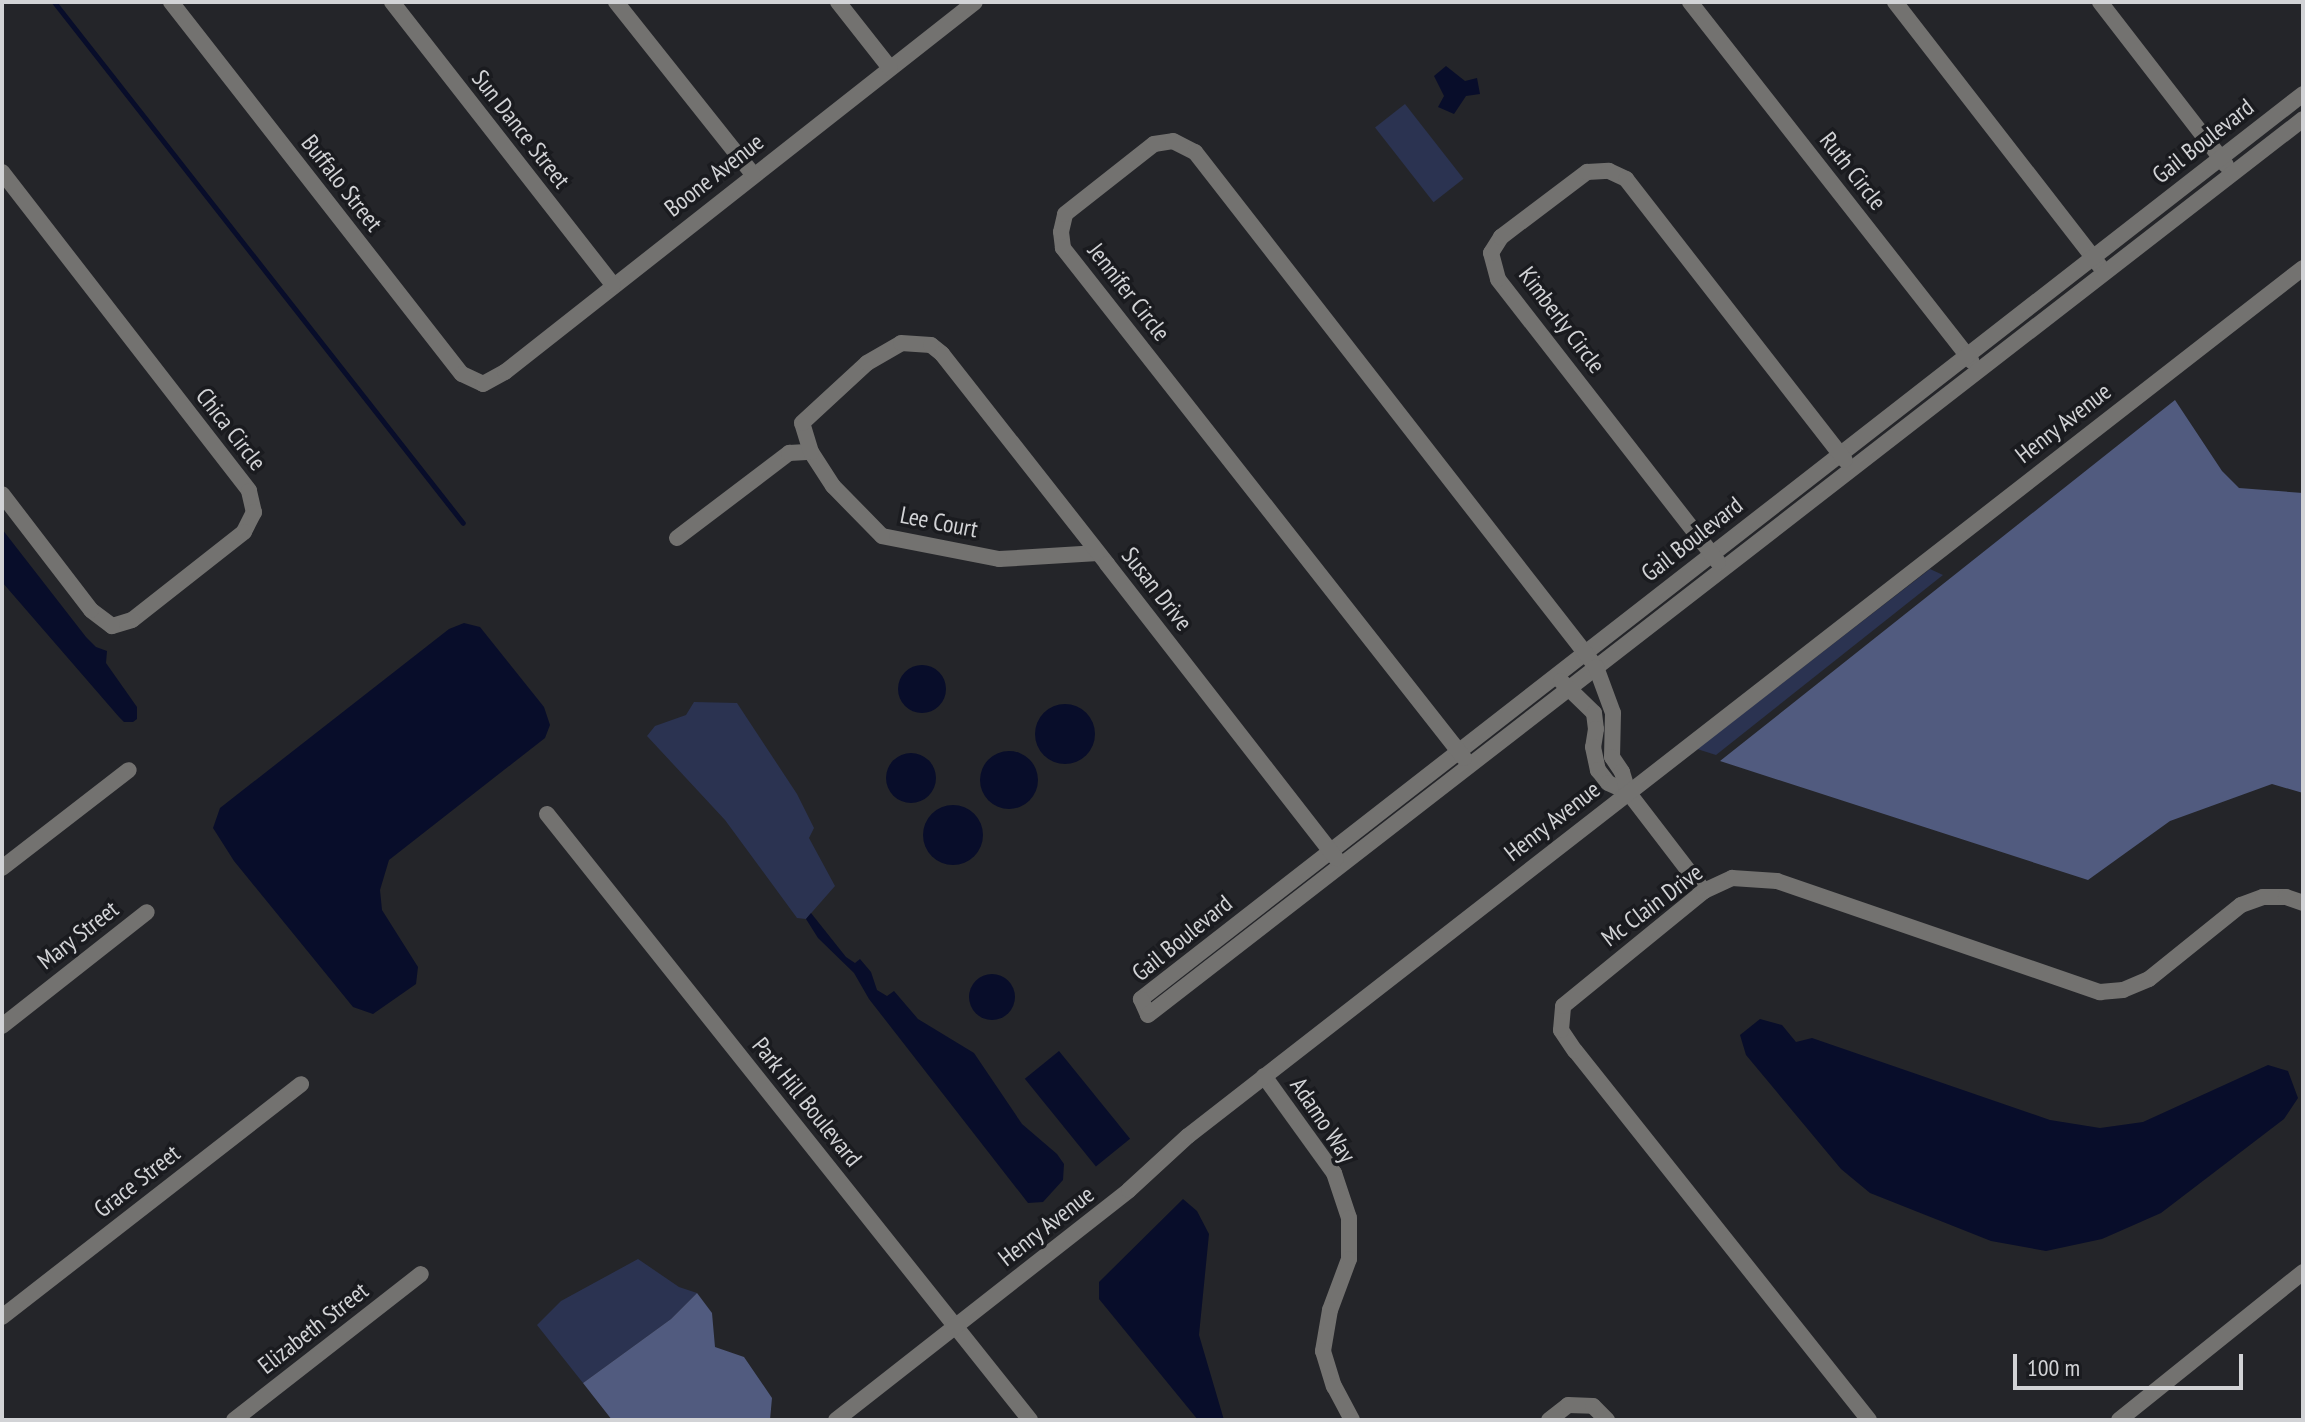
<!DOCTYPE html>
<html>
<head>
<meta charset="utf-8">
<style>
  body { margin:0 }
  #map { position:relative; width:2305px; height:1422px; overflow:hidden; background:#242529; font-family:"PT Sans Narrow",sans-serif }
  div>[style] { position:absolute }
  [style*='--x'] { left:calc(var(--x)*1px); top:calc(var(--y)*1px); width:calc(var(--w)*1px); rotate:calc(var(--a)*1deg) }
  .green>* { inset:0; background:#2b3351; transform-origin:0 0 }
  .forest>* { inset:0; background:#515b7f }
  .water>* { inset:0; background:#080d2a; transform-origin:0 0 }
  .round { border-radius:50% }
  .stream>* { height:5px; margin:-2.5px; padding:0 2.5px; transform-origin:2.5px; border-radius:2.5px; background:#080d2a }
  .minor>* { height:16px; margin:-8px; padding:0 8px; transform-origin:8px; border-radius:8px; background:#737270 }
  span { translate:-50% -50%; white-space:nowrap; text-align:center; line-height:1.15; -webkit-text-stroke:7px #1a1b1f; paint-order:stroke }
  .street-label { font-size:24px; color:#d2d3d6 }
  .frame { position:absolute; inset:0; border:4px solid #d2d3d6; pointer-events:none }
  .scale { position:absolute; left:2013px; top:1354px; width:230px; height:36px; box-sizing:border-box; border:4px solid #d2d3d6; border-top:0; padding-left:10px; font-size:24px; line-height:28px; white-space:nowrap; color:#d2d3d6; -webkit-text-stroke:6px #1a1b1f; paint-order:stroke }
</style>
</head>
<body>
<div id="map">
  <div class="green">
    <div style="left:1405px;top:104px;width:95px;height:38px;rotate:52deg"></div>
    <div style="clip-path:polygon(1930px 569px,1943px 575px,1716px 755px,1697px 749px)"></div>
    <div style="clip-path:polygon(694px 702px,737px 703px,797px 794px,814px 828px,809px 838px,835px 886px,806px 919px,797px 918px,725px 820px,647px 736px,655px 726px,686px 715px)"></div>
    <div style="clip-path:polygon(638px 1259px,679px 1287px,697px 1293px,671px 1319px,583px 1383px,537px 1325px,561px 1301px)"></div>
  </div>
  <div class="forest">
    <div style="clip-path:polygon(2175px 400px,2222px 471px,2239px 488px,2303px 493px,2303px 793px,2272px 784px,2170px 821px,2088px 880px,1720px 761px)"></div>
    <div style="clip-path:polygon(697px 1293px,712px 1313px,715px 1347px,744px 1357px,772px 1398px,770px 1420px,612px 1420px,583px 1383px,671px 1319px)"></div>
  </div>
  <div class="water">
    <div style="clip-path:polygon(1446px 66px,1465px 81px,1477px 78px,1480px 94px,1466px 96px,1454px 114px,1438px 107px,1444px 96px,1434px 76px)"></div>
    <div style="clip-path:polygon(2px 529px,86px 637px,96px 647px,107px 651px,106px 663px,137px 707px,137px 719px,133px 722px,124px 722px,119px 717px,2px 582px)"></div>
    <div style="clip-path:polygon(464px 623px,480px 627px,544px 707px,550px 725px,545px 738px,389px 860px,380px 890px,382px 910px,418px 967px,416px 984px,373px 1014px,353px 1007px,234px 861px,213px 828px,220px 808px,449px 629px)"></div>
    <div class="round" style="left:898px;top:665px;width:48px;height:48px"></div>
    <div class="round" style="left:1035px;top:704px;width:60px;height:60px"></div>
    <div class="round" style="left:980px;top:751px;width:58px;height:58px"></div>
    <div class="round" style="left:886px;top:753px;width:50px;height:50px"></div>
    <div class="round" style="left:923px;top:805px;width:60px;height:60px"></div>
    <div style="clip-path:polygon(811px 913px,846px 957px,855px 963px,860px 959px,871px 972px,877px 990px,887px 996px,894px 991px,918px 1019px,974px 1053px,1022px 1124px,1057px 1154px,1064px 1164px,1063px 1180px,1043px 1202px,1028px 1203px,869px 999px,854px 973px,818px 938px,806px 919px)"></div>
    <div class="round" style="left:969px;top:974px;width:46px;height:46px"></div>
    <div style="clip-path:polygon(1760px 1019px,1782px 1025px,1796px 1042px,1812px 1038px,2050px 1120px,2100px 1128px,2143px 1122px,2268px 1065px,2288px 1071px,2298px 1098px,2284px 1119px,2161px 1213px,2102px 1239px,2046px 1251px,1991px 1241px,1870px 1193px,1841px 1169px,1746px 1055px,1740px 1035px)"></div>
    <div style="left:1059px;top:1051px;width:113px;height:44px;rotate:51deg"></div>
    <div style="clip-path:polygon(1183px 1199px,1197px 1211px,1209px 1234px,1199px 1335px,1224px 1420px,1198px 1420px,1099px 1299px,1099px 1282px)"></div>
  </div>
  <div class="stream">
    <div style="--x:54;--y:2;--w:662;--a:51.87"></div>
  </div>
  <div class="minor">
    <div style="--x:171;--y:2;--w:472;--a:52"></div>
    <div style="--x:462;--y:374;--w:23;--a:25"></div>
    <div style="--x:483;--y:384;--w:25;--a:-29"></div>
    <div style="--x:505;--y:372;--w:598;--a:-38.21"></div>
    <div style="--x:392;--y:2;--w:359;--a:52"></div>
    <div style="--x:616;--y:2;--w:220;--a:51.5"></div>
    <div style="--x:838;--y:2;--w:84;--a:51.8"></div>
    <div style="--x:1690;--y:2;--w:456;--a:51.9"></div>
    <div style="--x:1895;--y:2;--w:334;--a:52.2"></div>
    <div style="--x:2100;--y:2;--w:206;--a:52.3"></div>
    <div style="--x:2303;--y:94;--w:1473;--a:142.09"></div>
    <div style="--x:1141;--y:999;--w:17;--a:66"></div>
    <div style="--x:1148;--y:1015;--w:1462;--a:-37.8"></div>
    <div style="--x:2;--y:172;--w:403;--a:52.2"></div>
    <div style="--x:249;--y:491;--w:22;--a:77"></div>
    <div style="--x:254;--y:512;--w:22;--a:117"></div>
    <div style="--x:244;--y:532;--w:142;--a:141.8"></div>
    <div style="--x:132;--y:620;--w:21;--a:163"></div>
    <div style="--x:112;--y:626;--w:26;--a:-143"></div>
    <div style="--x:91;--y:610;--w:146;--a:-127.5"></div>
    <div style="--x:677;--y:538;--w:141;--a:-37.2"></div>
    <div style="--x:789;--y:453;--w:22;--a:-3"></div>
    <div style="--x:1098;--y:553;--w:99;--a:176.5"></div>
    <div style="--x:999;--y:559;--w:119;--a:-168.9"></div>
    <div style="--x:882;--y:536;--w:70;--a:-134.4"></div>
    <div style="--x:833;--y:486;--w:40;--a:-122.9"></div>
    <div style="--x:811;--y:452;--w:30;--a:-107"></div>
    <div style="--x:802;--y:423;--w:88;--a:-42.7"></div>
    <div style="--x:867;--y:363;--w:39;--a:-30"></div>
    <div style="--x:901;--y:343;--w:30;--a:4"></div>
    <div style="--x:931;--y:345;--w:14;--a:39"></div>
    <div style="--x:942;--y:354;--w:267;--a:51.8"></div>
    <div style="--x:1107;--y:564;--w:373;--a:52.1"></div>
    <div style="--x:1718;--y:562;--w:358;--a:-127.9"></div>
    <div style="--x:1498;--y:279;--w:27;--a:-105"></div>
    <div style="--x:1491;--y:253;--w:19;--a:-58"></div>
    <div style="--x:1501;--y:237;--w:108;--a:-37.1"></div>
    <div style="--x:1587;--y:172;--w:22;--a:-3"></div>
    <div style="--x:1609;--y:171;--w:19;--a:25"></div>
    <div style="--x:1626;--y:179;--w:356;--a:52.1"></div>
    <div style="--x:1561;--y:681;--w:46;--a:44.1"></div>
    <div style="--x:1594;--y:713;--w:16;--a:83"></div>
    <div style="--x:1596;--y:729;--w:18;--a:99"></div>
    <div style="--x:1593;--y:747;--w:24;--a:78"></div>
    <div style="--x:1598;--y:770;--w:16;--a:52"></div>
    <div style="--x:1608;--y:783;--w:22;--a:24"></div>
    <div style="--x:1464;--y:758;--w:649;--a:-128.18"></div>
    <div style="--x:1063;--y:248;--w:16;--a:-97"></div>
    <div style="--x:1061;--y:232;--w:18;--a:-77"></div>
    <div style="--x:1065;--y:214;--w:113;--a:-38.2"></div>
    <div style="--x:1154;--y:144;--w:19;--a:-9"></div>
    <div style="--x:1173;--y:141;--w:25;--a:27"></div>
    <div style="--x:1195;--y:152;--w:653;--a:52.09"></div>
    <div style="--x:1596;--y:667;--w:49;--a:69.7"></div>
    <div style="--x:1613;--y:713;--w:44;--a:91.3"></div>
    <div style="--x:1612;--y:757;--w:18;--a:56"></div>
    <div style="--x:1622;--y:772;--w:21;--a:73"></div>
    <div style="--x:1628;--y:792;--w:125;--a:52.5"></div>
    <div style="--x:547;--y:814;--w:775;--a:51.44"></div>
    <div style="--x:2;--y:868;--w:160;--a:-37.7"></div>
    <div style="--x:2;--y:1026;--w:184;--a:-38.2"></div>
    <div style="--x:1264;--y:1076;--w:120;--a:54.2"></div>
    <div style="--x:1334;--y:1173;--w:47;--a:71.6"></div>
    <div style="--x:1349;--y:1218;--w:41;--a:90"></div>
    <div style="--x:1349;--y:1259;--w:54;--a:110.4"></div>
    <div style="--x:1330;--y:1310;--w:42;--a:99.7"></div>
    <div style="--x:1323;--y:1351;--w:37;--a:73"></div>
    <div style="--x:1334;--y:1386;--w:38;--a:62"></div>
    <div style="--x:2;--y:1317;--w:379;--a:-37.9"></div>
    <div style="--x:234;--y:1420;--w:237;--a:-38"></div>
    <div style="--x:836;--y:1420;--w:372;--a:-38.1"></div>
    <div style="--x:1129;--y:1190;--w:80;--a:-42.5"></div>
    <div style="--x:1188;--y:1136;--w:1413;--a:-37.9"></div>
    <div style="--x:1549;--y:1420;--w:24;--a:-38"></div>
    <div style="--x:1568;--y:1405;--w:25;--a:2"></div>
    <div style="--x:1593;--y:1406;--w:20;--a:45"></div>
    <div style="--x:1869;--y:1420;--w:472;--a:-128.5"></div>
    <div style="--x:1575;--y:1051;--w:25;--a:-124"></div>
    <div style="--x:1561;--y:1030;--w:24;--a:-85"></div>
    <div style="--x:1563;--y:1006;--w:182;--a:-39.2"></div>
    <div style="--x:1704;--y:891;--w:31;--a:-25"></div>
    <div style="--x:1732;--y:878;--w:45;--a:3.8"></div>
    <div style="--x:1777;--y:881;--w:342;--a:19"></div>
    <div style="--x:2100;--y:992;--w:23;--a:-5"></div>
    <div style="--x:2123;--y:990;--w:28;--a:-23"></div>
    <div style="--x:2149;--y:979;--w:118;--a:-38.8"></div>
    <div style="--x:2241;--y:905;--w:23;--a:-20"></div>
    <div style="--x:2263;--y:897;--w:23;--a:0"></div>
    <div style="--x:2286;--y:897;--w:18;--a:19"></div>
    <div style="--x:2119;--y:1420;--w:236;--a:-38.8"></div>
  </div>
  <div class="street-label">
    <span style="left:521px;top:129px;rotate:52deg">Sun Dance Street</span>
    <span style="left:2203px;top:141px;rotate:-38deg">Gail Boulevard</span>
    <span style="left:1853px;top:171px;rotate:52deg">Ruth Circle</span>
    <span style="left:714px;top:175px;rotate:-38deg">Boone Avenue</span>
    <span style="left:342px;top:183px;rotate:52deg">Buffalo Street</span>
    <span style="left:1129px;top:292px;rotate:52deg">Jennifer Circle</span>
    <span style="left:1562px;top:320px;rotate:53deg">Kimberly Circle</span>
    <span style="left:2063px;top:423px;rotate:-38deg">Henry Avenue</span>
    <span style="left:231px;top:429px;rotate:52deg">Chica Circle</span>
    <span style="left:939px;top:522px;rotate:11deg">Lee Court</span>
    <span style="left:1692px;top:539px;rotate:-38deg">Gail Boulevard</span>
    <span style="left:1157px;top:589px;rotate:52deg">Susan Drive</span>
    <span style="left:1552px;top:821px;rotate:-38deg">Henry Avenue</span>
    <span style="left:1652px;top:905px;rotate:-37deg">Mc Clain Drive</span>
    <span style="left:78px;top:935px;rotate:-38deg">Mary Street</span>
    <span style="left:1182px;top:938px;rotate:-39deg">Gail Boulevard</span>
    <span style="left:807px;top:1102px;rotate:51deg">Park Hill Boulevard</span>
    <span style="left:1323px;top:1120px;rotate:56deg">Adamo Way</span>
    <span style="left:137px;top:1181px;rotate:-38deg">Grace Street</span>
    <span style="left:1046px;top:1226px;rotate:-38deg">Henry Avenue</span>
    <span style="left:313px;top:1328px;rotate:-38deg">Elizabeth Street</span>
  </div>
  <div class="frame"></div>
  <div class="scale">100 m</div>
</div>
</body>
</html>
